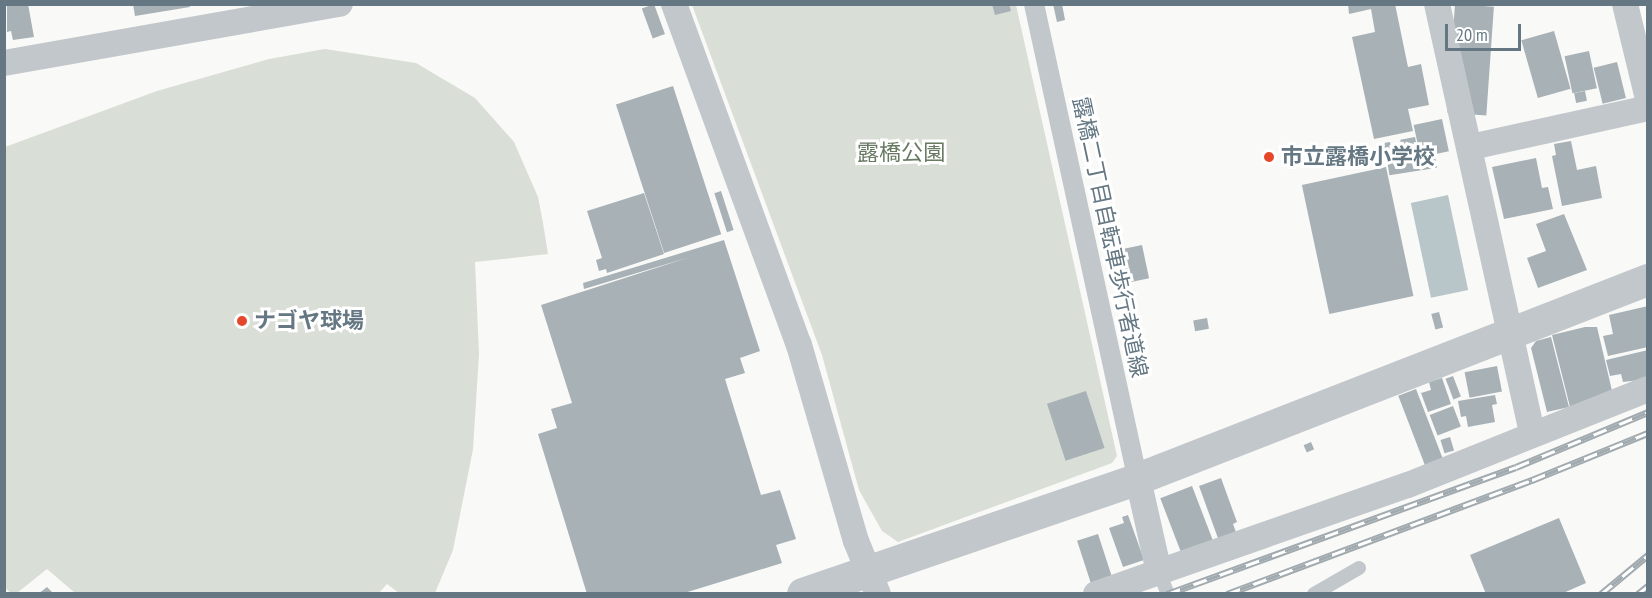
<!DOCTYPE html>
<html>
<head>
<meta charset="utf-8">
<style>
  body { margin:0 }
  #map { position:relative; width:1652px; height:598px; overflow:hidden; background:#f9f9f7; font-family:"PT Sans Narrow","Noto Sans JP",sans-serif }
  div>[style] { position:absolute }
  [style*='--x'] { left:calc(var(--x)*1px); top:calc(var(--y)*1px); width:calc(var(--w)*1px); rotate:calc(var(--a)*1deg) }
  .green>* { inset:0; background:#d9ded6 }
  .water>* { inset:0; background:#b8c6c9; transform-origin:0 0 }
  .building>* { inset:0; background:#a7b1b6; transform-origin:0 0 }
  .service>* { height:14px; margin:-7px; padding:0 7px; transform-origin:7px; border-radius:7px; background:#c2c7cb }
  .pedestrian>* { height:20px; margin:-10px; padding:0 10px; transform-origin:10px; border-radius:10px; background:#c2c7cb }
  .minor>* { height:26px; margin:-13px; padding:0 13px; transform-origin:13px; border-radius:13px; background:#c2c7cb }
  .tertiary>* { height:32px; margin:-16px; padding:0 16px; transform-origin:16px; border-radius:16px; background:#c2c7cb }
  .rail>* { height:7px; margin-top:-3.5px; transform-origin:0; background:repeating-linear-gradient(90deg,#fff 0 14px,#a1aaaf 0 28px); box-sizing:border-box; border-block:2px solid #a1aaaf }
  .dots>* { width:16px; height:16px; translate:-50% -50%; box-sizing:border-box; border:3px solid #fff; border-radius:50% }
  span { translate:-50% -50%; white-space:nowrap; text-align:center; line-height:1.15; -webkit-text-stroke:6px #fff; paint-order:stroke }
  .park-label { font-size:22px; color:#697a63 }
  .poi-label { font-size:22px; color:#647782; font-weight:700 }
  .left { translate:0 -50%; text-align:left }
  .street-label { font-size:22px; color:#647782 }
  .frame { position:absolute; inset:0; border:6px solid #647782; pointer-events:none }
  .scale { position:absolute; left:1445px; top:24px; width:76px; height:27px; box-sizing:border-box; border:3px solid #647782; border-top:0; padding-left:8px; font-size:18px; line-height:21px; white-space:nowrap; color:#647782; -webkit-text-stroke:4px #fff; paint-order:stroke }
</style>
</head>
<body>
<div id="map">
  <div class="green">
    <div style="clip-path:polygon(692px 5px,1016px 5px,1117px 456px,1112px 463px,898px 542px,882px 531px,859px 490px,822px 355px)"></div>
    <div style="clip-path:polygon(325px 49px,416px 63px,475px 98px,514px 142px,538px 197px,543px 223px,548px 254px,475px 262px,479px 354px,473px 449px,453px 550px,435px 593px,399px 593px,387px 584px,378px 594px,75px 593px,47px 569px,17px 593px,11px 593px,4px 587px,5px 147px,157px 91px,269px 59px)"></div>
  </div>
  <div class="water">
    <div style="left:1448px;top:195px;width:97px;height:38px;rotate:78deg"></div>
  </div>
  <div class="building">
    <div style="clip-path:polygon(7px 4px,28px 4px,34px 37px,13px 40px,11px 31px,7px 32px)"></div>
    <div style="clip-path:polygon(133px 4px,189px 4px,190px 7px,135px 16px)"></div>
    <div style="left:654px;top:4px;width:32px;height:13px;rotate:70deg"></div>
    <div style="clip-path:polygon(992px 4px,1009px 4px,1011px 11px,995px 15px)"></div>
    <div style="clip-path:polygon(1053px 4px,1062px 4px,1065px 20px,1057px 22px)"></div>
    <div style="clip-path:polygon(1348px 4px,1395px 4px,1408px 67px,1421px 64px,1429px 105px,1408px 109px,1413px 131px,1374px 139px,1352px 37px,1375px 32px,1371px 9px,1349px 14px)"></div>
    <div style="left:1455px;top:4px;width:39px;height:109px;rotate:4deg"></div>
    <div style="left:1554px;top:31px;width:60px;height:34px;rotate:74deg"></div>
    <div style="left:1589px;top:51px;width:38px;height:25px;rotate:78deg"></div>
    <div style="left:1617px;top:62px;width:37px;height:24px;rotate:76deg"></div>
    <div style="left:673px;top:86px;width:156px;height:60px;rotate:72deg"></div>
    <div style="left:1585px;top:91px;width:10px;height:11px;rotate:79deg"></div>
    <div style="left:1442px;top:119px;width:33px;height:29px;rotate:78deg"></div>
    <div style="left:1415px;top:137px;width:21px;height:15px;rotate:79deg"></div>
    <div style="clip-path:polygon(1571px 141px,1577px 170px,1596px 166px,1602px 198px,1562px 206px,1552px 156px,1556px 155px,1554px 144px)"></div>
    <div style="left:1390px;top:142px;width:17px;height:13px;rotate:80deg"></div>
    <div style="left:1435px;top:156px;width:12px;height:48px;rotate:81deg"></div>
    <div style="clip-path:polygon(1536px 158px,1542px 188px,1548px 187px,1553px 209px,1504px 219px,1492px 167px)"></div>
    <div style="left:1386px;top:167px;width:132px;height:86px;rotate:78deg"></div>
    <div style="left:721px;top:191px;width:41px;height:7px;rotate:72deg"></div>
    <div style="clip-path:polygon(644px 193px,664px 254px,607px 273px,606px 269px,599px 271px,596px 260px,602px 258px,587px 211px)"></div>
    <div style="clip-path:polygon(1564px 214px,1587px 270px,1538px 288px,1527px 258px,1546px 251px,1536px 224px)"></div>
    <div style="clip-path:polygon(724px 240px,760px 351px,740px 358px,745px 373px,725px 379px,761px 495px,780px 490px,796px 539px,776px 545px,782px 563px,681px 594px,587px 594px,538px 434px,557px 428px,551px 409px,572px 403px,541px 305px,690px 257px,584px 289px,583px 283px)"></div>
    <div style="left:1142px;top:245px;width:34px;height:22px;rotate:78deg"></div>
    <div style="clip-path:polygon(1648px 306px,1648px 347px,1608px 356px,1603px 336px,1613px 334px,1609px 315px)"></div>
    <div style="left:1439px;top:312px;width:16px;height:8px;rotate:75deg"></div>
    <div style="left:1207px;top:318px;width:11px;height:14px;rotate:80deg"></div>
    <div style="clip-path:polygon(1585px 327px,1597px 327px,1613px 395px,1570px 407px,1552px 335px)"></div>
    <div style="clip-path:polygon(1551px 337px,1569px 407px,1547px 412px,1531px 348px,1536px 341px)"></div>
    <div style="clip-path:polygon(1648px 350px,1648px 379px,1623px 382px,1621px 374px,1610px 376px,1606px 360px)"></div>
    <div style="left:1497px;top:366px;width:26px;height:33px;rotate:79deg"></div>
    <div style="left:1453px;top:376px;width:22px;height:8px;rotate:69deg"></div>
    <div style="clip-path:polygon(1442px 378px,1451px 404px,1428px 412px,1421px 393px,1431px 390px,1429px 382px)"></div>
    <div style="left:1416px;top:389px;width:75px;height:19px;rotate:69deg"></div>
    <div style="left:1086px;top:391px;width:60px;height:41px;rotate:72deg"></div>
    <div style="clip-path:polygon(1495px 395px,1497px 404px,1492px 405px,1495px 422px,1468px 427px,1466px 416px,1461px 417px,1458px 401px)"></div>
    <div style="left:1453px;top:406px;width:22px;height:25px;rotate:69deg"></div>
    <div style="left:1450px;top:437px;width:14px;height:10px;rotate:73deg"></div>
    <div style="left:1311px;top:442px;width:8px;height:8px;rotate:67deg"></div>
    <div style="clip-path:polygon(1221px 478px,1237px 522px,1233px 524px,1237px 535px,1219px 541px,1199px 486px)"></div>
    <div style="left:1192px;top:486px;width:60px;height:34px;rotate:69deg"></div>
    <div style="clip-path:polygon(1128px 515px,1144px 560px,1123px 567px,1109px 528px,1124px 523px,1122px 517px)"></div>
    <div style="clip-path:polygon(1559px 518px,1586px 583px,1561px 594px,1486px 594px,1470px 555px)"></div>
    <div style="left:1098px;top:534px;width:45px;height:22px;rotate:72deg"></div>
    <div style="clip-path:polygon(47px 587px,54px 594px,38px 594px)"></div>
  </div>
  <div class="service">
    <div style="--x:1159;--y:572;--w:24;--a:68"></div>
    <div style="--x:1314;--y:594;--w:52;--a:-30"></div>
  </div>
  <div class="pedestrian">
    <div style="--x:1034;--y:4;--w:486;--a:77.7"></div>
  </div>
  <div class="minor">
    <div style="--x:674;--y:4;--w:363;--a:69.9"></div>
    <div style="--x:799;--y:345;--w:204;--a:73.8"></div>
    <div style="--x:856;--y:541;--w:57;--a:67.5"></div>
    <div style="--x:1437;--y:4;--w:439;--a:77.5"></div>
    <div style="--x:1625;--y:4;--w:98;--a:76.4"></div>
    <div style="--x:4;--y:63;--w:341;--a:-10"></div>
    <div style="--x:1471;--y:147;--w:181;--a:-12.4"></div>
    <div style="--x:1138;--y:479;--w:95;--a:77.3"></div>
    <div style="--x:1096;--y:594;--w:330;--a:-19.3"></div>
    <div style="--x:1408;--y:485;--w:258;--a:-21.8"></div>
  </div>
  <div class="tertiary">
    <div style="--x:803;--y:594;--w:354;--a:-18.9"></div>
    <div style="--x:1138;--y:479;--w:547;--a:-21.32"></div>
  </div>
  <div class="rail">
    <div style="--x:1167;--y:594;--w:371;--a:-20"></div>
    <div style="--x:1516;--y:467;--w:143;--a:-22.6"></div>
    <div style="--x:1227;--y:594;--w:326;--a:-20.5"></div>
    <div style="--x:1532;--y:480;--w:125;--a:-22.1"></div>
    <div style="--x:1601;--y:594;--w:61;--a:-39.7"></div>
    <div style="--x:1638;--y:594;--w:13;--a:-39"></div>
  </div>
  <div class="dots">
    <div style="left:1269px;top:157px;background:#e6462a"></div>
    <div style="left:242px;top:321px;background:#e6462a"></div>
  </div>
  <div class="park-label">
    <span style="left:901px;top:153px">露橋公園</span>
  </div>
  <div class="poi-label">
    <span class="left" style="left:1281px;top:157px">市立露橋小学校</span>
    <span class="left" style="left:254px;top:321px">ナゴヤ球場</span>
  </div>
  <div class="street-label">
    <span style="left:1110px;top:237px;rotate:78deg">露橋二丁目自転車歩行者道線</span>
  </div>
  <div class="frame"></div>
  <div class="scale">20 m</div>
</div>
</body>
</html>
